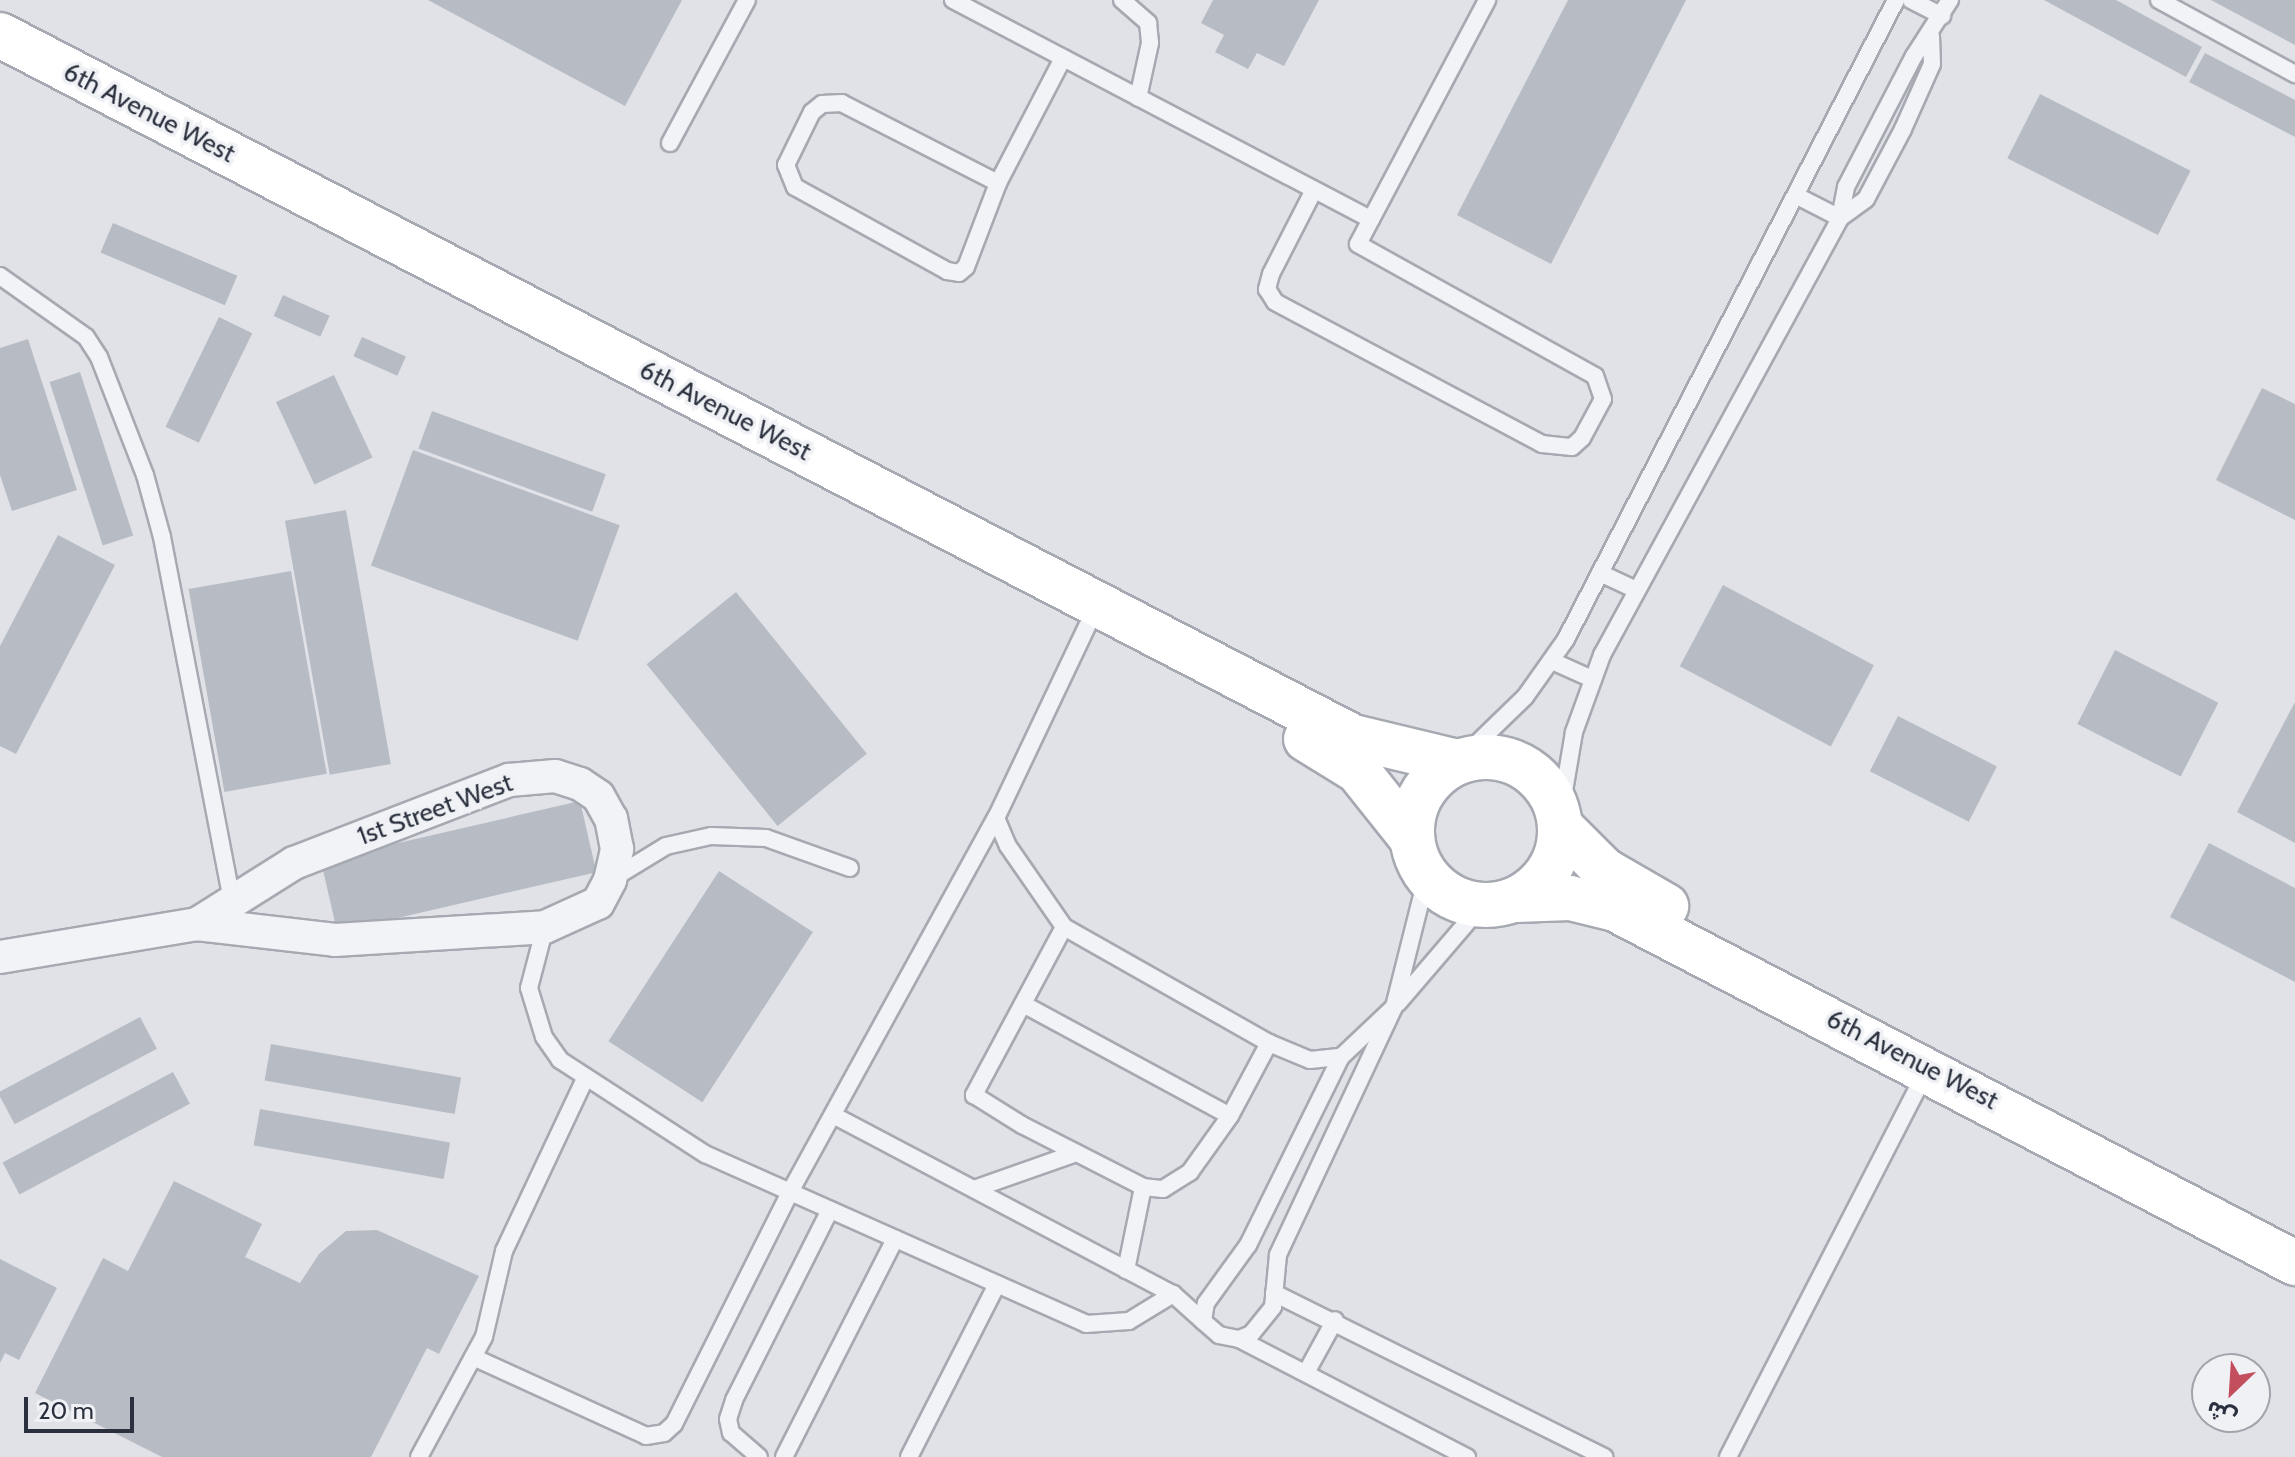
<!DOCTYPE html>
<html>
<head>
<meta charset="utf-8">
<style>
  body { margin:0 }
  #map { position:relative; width:2295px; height:1457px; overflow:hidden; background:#e0e2e7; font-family:Cabin,"Noto Sans Arabic",sans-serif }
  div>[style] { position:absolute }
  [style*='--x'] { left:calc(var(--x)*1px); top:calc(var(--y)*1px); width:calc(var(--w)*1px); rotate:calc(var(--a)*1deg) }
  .building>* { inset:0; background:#b7bcc4; transform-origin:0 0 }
  .roads { filter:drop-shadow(2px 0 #a6a9b1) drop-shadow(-2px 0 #a6a9b1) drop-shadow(0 2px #a6a9b1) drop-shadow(0 -2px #a6a9b1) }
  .service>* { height:16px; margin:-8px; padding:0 8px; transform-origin:8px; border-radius:8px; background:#f2f3f6 }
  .minor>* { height:32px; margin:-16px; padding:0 16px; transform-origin:16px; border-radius:16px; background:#f2f3f6 }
  .secondary>* { height:44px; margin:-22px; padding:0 22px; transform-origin:22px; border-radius:22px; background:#fff }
  .secondary>.ring { margin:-22px; padding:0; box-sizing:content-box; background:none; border:44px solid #fff; border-radius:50% }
  span { translate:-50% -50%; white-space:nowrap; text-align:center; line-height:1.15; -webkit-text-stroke:7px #eff1f5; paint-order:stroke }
  .street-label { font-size:26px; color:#2a303d }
  .north { position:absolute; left:2191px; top:1353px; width:80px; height:80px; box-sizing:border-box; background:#eff1f5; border:2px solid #a0a4ab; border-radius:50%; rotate:205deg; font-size:22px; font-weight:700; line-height:32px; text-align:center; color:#2a303d }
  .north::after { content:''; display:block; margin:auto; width:28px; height:36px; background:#c34e5d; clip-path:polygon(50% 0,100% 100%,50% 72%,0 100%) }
  .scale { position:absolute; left:24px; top:1397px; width:110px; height:36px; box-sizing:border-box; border:4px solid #2a303d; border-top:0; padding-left:10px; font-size:24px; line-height:28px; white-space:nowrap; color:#2a303d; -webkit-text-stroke:6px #eff1f5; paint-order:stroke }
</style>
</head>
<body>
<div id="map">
  <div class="building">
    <div style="clip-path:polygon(428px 0,682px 0,625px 106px)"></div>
    <div style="clip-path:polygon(1213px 0,1319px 0,1284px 66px,1257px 53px,1248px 69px,1215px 52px,1224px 35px,1201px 23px)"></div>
    <div style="clip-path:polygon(1568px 0,1686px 0,1551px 264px,1457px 215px)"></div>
    <div style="clip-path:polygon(2044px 0,2116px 0,2202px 47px,2186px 77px)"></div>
    <div style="clip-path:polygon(2211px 0,2295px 0,2295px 45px)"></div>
    <div style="clip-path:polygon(2205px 53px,2295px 100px,2295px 137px,2189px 82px)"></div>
    <div style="left:2040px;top:94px;width:169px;height:72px;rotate:27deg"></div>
    <div style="left:113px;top:223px;width:135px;height:32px;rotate:23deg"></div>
    <div style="left:283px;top:295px;width:51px;height:23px;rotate:24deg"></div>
    <div style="left:219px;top:317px;width:37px;height:122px;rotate:26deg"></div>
    <div style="left:362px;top:337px;width:48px;height:21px;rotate:24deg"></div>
    <div style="clip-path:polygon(28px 339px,77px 490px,12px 511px,0 475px,0 348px)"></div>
    <div style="left:80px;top:372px;width:172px;height:32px;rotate:72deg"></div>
    <div style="left:334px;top:375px;width:91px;height:64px;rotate:65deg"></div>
    <div style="clip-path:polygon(2262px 388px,2295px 404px,2295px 520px,2216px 480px)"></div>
    <div style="left:432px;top:411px;width:185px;height:40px;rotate:20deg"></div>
    <div style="left:413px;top:450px;width:220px;height:123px;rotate:20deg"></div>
    <div style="left:346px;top:510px;width:258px;height:62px;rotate:80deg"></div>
    <div style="clip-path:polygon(58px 535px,115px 565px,16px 754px,0 746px,0 646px)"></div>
    <div style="left:291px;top:571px;width:206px;height:104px;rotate:80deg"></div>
    <div style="left:1723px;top:585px;width:171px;height:92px;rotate:28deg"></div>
    <div style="left:736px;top:592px;width:208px;height:115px;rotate:51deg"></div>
    <div style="left:2115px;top:650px;width:116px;height:83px;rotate:27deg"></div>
    <div style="clip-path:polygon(2295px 702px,2295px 843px,2237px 812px)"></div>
    <div style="left:1898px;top:716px;width:111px;height:62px;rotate:27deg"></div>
    <div style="left:580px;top:801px;width:73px;height:266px;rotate:77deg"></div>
    <div style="clip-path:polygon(2209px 843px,2295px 888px,2295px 982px,2170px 917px)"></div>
    <div style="left:719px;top:871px;width:112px;height:203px;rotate:33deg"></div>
    <div style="left:140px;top:1017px;width:36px;height:161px;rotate:62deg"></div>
    <div style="left:271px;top:1044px;width:193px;height:37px;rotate:10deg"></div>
    <div style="left:173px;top:1072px;width:36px;height:193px;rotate:62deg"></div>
    <div style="left:260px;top:1109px;width:193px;height:37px;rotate:10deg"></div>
    <div style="clip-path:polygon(174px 1181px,262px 1224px,245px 1257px,300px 1283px,319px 1254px,346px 1231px,377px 1230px,479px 1276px,439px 1354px,427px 1348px,371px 1457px,162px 1457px,35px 1393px,103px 1258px,128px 1271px)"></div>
    <div style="clip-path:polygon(0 1259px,57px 1288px,19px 1360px,5px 1353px,0 1363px)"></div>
  </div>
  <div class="roads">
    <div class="service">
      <div style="--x:953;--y:0;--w:472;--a:27.7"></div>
      <div style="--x:1122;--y:0;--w:35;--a:41"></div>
      <div style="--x:1148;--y:23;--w:20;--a:84"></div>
      <div style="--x:1150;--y:43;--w:56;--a:102.3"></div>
      <div style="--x:1911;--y:0;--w:35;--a:27"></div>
      <div style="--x:2159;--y:0;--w:155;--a:28.6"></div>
      <div style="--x:670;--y:143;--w:162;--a:-61.7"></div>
      <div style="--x:998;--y:183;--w:175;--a:-152.9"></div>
      <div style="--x:842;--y:103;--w:20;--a:177"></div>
      <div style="--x:822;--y:104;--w:13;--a:141"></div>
      <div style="--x:812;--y:112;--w:59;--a:116.1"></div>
      <div style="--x:786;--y:165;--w:24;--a:68"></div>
      <div style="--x:795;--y:187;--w:174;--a:28.9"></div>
      <div style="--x:947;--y:271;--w:12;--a:9"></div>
      <div style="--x:959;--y:273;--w:9;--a:-41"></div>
      <div style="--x:966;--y:267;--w:90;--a:-69.1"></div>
      <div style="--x:998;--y:183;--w:141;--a:-62.5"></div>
      <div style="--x:1314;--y:190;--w:94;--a:117.1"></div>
      <div style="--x:1271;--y:274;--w:16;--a:105"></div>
      <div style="--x:1267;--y:289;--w:15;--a:58"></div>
      <div style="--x:1275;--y:302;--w:302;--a:28"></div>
      <div style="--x:1542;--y:444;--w:30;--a:6"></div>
      <div style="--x:1572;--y:447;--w:13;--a:-42"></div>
      <div style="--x:1582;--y:438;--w:44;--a:-61.7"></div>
      <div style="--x:1603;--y:399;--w:24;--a:-109"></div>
      <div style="--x:1595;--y:376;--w:271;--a:-150.9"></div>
      <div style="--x:1358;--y:244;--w:276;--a:-62.1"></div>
      <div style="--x:1797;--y:196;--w:48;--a:27.1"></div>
      <div style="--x:1840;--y:218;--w:32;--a:-36"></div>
      <div style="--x:1866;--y:199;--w:79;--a:-62.1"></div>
      <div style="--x:1903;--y:129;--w:71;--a:-66"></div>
      <div style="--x:1932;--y:64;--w:28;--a:-92"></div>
      <div style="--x:0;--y:276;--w:105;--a:35.3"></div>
      <div style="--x:86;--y:337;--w:24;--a:57"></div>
      <div style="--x:99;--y:357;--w:127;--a:68.7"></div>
      <div style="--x:145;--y:475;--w:64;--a:74.7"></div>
      <div style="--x:162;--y:537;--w:370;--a:79.1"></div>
      <div style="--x:1600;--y:573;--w:40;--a:25"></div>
      <div style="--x:1552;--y:661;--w:44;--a:24.2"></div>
      <div style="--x:1461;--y:759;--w:89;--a:-44.1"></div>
      <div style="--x:1525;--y:697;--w:71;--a:-54.7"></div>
      <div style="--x:1566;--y:639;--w:719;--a:-62.69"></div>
      <div style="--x:1560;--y:815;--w:84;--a:-80.4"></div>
      <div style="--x:1574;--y:732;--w:82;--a:-70"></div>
      <div style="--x:1602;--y:655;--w:498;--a:-61.4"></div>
      <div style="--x:1840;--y:218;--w:32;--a:-79"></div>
      <div style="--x:1846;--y:187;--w:148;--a:-62.6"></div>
      <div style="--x:1914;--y:56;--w:67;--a:-57.3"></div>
      <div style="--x:996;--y:818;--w:30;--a:67"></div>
      <div style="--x:1008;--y:846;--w:98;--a:55.3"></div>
      <div style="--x:1064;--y:927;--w:236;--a:29.5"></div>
      <div style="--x:1269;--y:1043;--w:44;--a:22.5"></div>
      <div style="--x:1310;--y:1060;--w:31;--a:-6"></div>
      <div style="--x:1341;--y:1057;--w:73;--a:-43.3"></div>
      <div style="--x:1394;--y:1007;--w:274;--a:115.1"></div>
      <div style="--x:1278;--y:1255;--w:52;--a:95.5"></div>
      <div style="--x:1273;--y:1307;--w:35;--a:129"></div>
      <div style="--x:1251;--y:1334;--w:13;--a:157"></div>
      <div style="--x:1239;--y:1339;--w:20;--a:-169"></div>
      <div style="--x:1219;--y:1335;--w:21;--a:-139"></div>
      <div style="--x:1203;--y:1321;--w:18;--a:-81"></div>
      <div style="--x:1206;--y:1303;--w:72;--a:-54.1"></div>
      <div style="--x:1248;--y:1245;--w:210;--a:-63.7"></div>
      <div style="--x:612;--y:879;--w:63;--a:-31.4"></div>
      <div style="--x:666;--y:846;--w:46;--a:-12.5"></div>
      <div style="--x:711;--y:836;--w:55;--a:2.1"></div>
      <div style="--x:766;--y:838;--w:89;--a:19.7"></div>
      <div style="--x:545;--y:927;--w:63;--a:104.7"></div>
      <div style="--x:529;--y:988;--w:51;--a:73"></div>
      <div style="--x:544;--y:1037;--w:28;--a:55"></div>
      <div style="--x:560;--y:1060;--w:173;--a:33"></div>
      <div style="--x:705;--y:1154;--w:417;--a:24"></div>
      <div style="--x:1086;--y:1324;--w:43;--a:-4"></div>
      <div style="--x:1129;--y:1321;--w:52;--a:-31.5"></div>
      <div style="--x:1064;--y:927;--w:191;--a:118.2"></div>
      <div style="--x:974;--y:1095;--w:57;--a:32"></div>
      <div style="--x:1022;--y:1125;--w:136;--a:27.1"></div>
      <div style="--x:1143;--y:1187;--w:20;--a:6"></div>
      <div style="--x:1163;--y:1189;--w:32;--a:-32"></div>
      <div style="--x:1190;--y:1172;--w:69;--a:-54.5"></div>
      <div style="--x:1230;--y:1116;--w:83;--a:-61.9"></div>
      <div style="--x:1398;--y:1003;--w:128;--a:-49.4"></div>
      <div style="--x:1023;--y:1004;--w:235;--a:28.4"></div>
      <div style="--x:1394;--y:1007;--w:135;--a:-75.9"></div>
      <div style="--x:833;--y:1115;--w:384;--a:27.8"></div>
      <div style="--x:1173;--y:1294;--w:40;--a:42"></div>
      <div style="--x:974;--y:1189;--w:108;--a:-19.4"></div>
      <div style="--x:1126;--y:1270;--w:85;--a:-78.4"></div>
      <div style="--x:1274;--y:1293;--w:369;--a:26.4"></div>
      <div style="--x:1239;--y:1339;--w:257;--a:27.4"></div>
      <div style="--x:473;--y:1357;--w:190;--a:24.5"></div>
      <div style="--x:646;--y:1436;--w:18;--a:-9"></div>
      <div style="--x:664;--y:1433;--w:13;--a:-42"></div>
      <div style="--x:674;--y:1424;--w:259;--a:-63.4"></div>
      <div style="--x:790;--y:1192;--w:427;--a:-61.2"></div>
      <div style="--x:996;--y:818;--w:212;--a:-64.6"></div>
      <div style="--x:1307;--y:1371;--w:58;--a:-61.2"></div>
      <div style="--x:419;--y:1457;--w:136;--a:-61.6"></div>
      <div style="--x:484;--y:1337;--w:88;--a:-76.9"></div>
      <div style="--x:504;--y:1251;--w:192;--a:-64.8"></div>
      <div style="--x:759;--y:1457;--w:37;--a:-139"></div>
      <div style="--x:731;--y:1433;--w:14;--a:-102"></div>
      <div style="--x:728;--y:1419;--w:20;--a:-72"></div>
      <div style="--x:734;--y:1400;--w:213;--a:-63.2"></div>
      <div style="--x:784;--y:1457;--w:245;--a:-63"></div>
      <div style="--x:909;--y:1457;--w:194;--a:-63"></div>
      <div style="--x:1728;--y:1457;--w:431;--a:-62.8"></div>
    </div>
    <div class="minor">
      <div style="--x:0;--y:957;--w:200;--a:-9.5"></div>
      <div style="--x:197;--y:924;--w:139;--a:6.6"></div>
      <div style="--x:335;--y:940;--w:210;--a:-3.5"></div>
      <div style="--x:545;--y:927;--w:58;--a:-24.4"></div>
      <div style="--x:598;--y:903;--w:26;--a:-62"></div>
      <div style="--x:610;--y:880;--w:32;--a:-77"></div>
      <div style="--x:617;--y:849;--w:31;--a:-101"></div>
      <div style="--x:611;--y:819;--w:26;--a:-119"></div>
      <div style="--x:598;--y:796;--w:22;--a:-146"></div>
      <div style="--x:580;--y:784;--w:26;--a:-162"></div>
      <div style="--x:555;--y:776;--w:46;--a:175"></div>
      <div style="--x:509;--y:780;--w:230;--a:158.9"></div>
      <div style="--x:294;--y:863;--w:115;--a:147.8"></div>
    </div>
    <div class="secondary">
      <div style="--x:0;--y:35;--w:1524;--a:27.42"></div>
      <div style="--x:1353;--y:737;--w:108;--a:13.4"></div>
      <div style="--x:1306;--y:739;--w:61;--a:31.6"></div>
      <div style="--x:1358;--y:771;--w:87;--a:51.5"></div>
      <div class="ring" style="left:1412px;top:757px;width:104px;height:104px"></div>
      <div style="--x:1561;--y:827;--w:61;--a:45"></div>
      <div style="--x:1604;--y:870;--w:72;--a:30.1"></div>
      <div style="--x:1516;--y:900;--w:54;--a:-2.1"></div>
      <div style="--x:1570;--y:898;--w:46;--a:13.7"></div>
      <div style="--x:1615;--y:909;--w:767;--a:27.5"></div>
    </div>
  </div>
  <div class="street-label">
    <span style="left:149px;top:113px;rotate:27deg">6th Avenue West</span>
    <span style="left:725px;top:411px;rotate:27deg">6th Avenue West</span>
    <span style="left:435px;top:810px;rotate:-20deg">1st Street West</span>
    <span style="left:1912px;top:1060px;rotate:27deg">6th Avenue West</span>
  </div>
  <div class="north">ش</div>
  <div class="scale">20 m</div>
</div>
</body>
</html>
